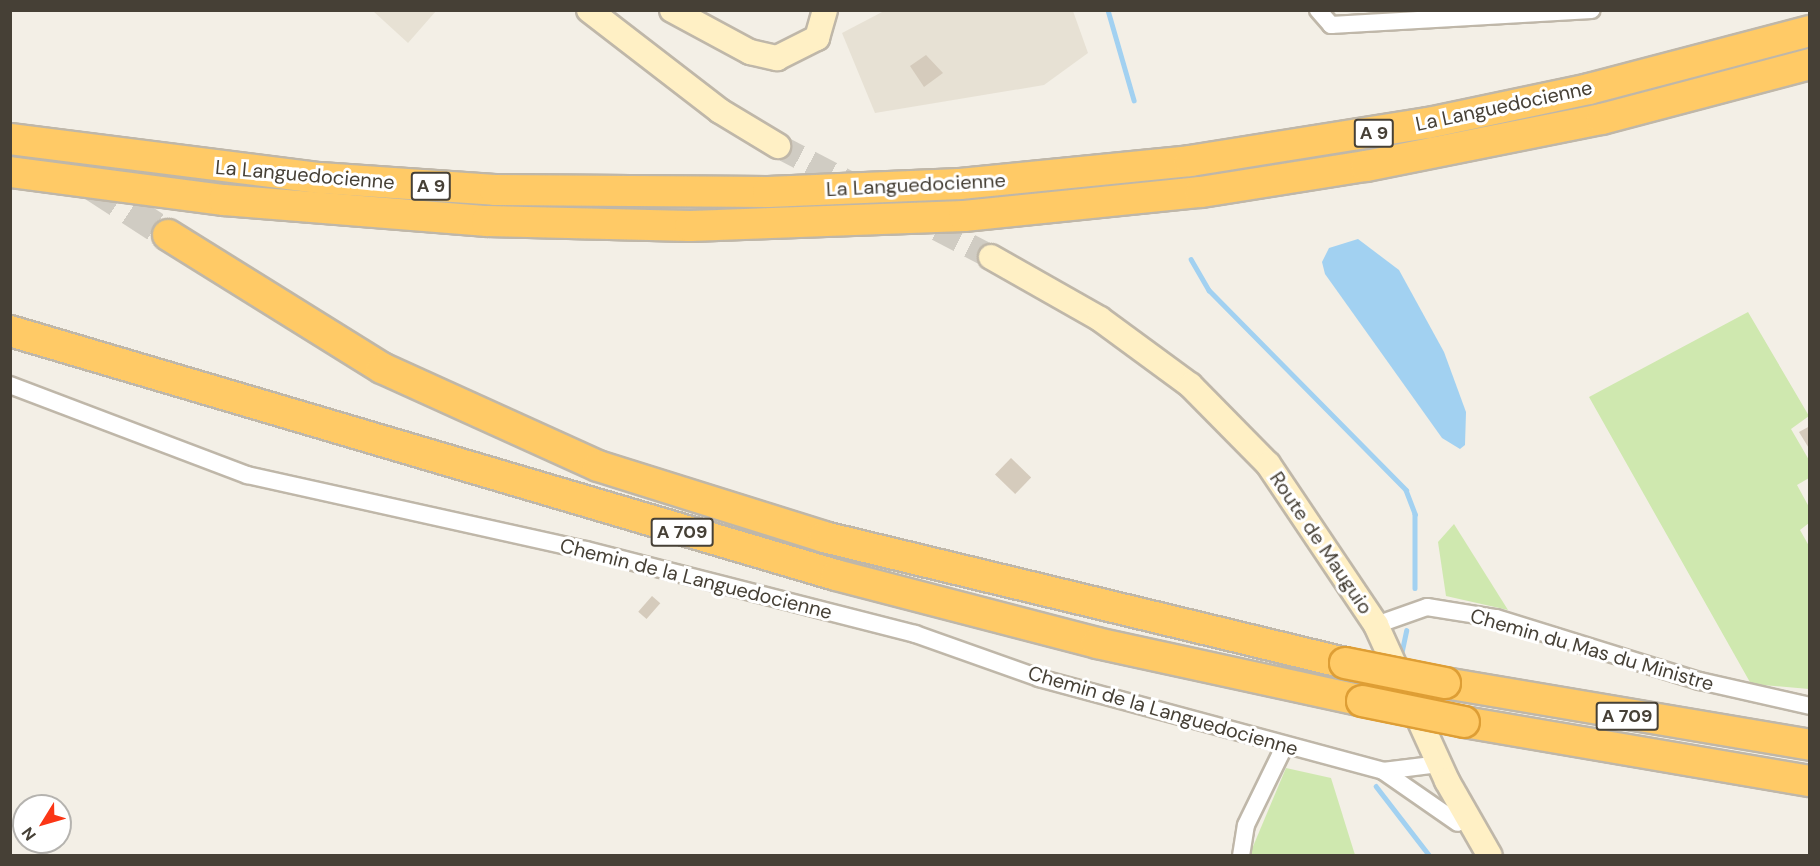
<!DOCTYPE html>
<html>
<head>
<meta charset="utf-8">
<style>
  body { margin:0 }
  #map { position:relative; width:1820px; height:866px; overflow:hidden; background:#f3efe6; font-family:"DM Sans",sans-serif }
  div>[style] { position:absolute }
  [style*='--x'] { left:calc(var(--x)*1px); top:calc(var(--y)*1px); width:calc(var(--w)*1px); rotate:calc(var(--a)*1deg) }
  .residential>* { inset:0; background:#e7e1d4 }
  .green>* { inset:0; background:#cfe8af }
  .water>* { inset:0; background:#a2d1f1 }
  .stream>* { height:4.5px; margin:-2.25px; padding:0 2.25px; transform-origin:2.25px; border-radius:2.25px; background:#a2d1f1 }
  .building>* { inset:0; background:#d5cbbc; transform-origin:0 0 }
  .secondary-tunnel>* { height:24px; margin-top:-12px; transform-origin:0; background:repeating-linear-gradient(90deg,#d0ccc3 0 24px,transparent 0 36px) }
  .highway-tunnel>* { height:30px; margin-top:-15px; transform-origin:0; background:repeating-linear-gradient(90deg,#d0ccc3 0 30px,transparent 0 45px) }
  .roads { filter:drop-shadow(2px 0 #bfb7a9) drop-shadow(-2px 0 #bfb7a9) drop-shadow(0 2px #bfb7a9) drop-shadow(0 -2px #bfb7a9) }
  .street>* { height:16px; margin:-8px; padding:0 8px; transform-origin:8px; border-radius:8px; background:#fff }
  .secondary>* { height:24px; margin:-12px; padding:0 12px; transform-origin:12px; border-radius:12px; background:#fff0c5 }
  .highway>* { height:30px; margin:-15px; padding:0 15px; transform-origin:15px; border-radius:15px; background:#ffca66 }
  .bridges { filter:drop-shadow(2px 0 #de9e35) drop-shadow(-2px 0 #de9e35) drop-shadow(0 2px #de9e35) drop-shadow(0 -2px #de9e35) }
  .highway-bridge>* { height:30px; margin:-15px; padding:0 15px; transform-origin:15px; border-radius:15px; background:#ffca66 }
  span { translate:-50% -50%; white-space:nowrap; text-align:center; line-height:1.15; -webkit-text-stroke:6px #fff; paint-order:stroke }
  .shield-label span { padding:2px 4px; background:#fff; border:2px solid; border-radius:4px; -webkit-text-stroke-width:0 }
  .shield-label { font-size:18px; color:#464036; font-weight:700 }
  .street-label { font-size:20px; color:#464036 }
  .frame { position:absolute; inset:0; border:12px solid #464036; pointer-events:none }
  .north { position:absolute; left:12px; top:794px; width:60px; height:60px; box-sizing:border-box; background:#fff; border:2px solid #b5b3af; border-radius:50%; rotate:233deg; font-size:16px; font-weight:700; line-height:24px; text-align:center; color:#464036 }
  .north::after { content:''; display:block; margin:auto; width:21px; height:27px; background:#fb3616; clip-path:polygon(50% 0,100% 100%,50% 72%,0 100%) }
</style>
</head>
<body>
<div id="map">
  <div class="residential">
    <div style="clip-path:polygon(373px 11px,436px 11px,408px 43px)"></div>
    <div style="clip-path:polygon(884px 11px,1073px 11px,1088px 53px,1044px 85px,875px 113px,842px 33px)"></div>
  </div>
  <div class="green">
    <div style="clip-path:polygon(1748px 312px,1809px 416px,1791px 429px,1809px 460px,1809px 478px,1797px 485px,1809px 507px,1809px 523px,1800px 530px,1809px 546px,1809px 689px,1751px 684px,1589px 397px)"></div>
    <div style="clip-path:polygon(1454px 524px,1508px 610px,1446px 596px,1438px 542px)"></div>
    <div style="clip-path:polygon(1286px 768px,1331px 778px,1355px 855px,1249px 856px)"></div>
  </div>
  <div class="water">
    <div style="clip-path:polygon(1358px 239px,1399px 270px,1444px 352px,1466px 412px,1465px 445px,1460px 449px,1442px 438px,1325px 274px,1322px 262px,1329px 248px)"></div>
  </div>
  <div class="stream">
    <div style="--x:1108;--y:10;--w:94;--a:73.9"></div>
    <div style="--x:1191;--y:259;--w:36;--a:60"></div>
    <div style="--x:1209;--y:290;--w:281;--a:45.4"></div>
    <div style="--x:1406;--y:490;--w:26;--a:69"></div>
    <div style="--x:1415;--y:514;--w:74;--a:90"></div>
    <div style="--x:1401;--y:655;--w:25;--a:-78"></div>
    <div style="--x:1376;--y:786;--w:88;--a:52.4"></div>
  </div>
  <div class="building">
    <div style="clip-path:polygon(926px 55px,943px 73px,924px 87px,910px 66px)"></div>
    <div style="clip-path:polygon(1810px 426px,1810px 450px,1799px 432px)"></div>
    <div style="left:1011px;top:458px;width:28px;height:23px;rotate:44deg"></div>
    <div style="left:652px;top:596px;width:11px;height:21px;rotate:41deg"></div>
  </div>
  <div class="secondary-tunnel">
    <div style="--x:778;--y:146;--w:240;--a:27.5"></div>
  </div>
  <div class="highway-tunnel">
    <div style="--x:17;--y:137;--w:180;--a:33"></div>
  </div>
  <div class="roads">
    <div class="street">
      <div style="--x:1318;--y:10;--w:20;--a:49"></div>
      <div style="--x:1331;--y:25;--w:261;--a:-3.3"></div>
      <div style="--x:10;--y:385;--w:254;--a:20.8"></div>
      <div style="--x:247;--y:475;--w:347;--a:12.5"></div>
      <div style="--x:586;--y:550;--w:340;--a:14.3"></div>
      <div style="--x:915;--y:634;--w:132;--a:19.5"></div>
      <div style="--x:1039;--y:678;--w:356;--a:15.1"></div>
      <div style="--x:1383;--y:771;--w:91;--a:34.7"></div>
      <div style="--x:1376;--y:625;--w:54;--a:-19.4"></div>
      <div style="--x:1427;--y:607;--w:70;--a:9.1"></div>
      <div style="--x:1496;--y:618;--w:214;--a:17.2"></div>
      <div style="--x:1700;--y:681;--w:113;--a:12.8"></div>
      <div style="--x:1383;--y:771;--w:56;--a:-7.1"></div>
      <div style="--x:1241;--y:856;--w:31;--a:-81"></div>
      <div style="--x:1246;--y:825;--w:89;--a:-64"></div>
    </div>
    <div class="secondary">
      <div style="--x:589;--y:10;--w:165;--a:37.6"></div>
      <div style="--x:720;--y:111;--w:68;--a:31.1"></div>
      <div style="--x:672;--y:10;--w:89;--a:28.3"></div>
      <div style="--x:750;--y:52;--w:28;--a:13"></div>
      <div style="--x:777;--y:58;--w:45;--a:-26.6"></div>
      <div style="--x:817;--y:38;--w:29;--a:-74"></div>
      <div style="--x:991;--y:257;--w:125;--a:29.6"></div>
      <div style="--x:1100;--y:319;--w:112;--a:36.3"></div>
      <div style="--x:1190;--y:385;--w:111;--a:45.4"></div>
      <div style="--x:1268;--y:464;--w:194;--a:56.1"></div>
      <div style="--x:1376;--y:625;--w:171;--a:65.5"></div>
      <div style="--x:1447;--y:781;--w:86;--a:60.2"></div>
    </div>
    <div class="highway">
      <div style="--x:10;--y:139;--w:312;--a:7.2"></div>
      <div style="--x:320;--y:178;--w:175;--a:3.9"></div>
      <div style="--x:495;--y:190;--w:273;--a:0.4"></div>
      <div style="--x:768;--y:192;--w:192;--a:-2.4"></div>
      <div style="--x:960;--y:184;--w:231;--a:-5.7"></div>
      <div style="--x:1190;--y:161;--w:241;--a:-9.1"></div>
      <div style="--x:1428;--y:123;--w:165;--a:-11.9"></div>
      <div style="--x:1589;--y:89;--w:228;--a:-14.7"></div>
      <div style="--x:10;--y:172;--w:216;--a:7.5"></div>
      <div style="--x:224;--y:200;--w:264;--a:4.6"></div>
      <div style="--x:487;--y:221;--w:203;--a:1.4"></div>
      <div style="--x:690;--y:226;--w:274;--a:-2.1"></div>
      <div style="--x:964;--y:216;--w:238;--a:-5.8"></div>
      <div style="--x:1201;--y:192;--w:167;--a:-9"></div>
      <div style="--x:1366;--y:166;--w:241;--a:-11.3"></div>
      <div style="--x:1602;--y:119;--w:215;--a:-14.8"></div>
      <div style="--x:168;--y:235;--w:252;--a:31.9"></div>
      <div style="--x:382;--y:368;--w:237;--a:24.4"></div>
      <div style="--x:598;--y:466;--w:237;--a:17.4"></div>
      <div style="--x:824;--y:537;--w:536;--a:13.6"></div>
      <div style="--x:10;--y:331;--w:861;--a:16.46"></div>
      <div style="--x:836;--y:575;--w:270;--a:14.6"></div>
      <div style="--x:1097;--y:643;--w:271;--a:12.3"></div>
      <div style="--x:1445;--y:683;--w:370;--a:9.6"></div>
      <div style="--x:1464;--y:722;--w:351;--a:9.7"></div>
    </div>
  </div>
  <div class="bridges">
    <div class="highway-bridge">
      <div style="--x:1345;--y:663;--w:102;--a:11.3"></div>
      <div style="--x:1362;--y:701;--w:104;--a:11.6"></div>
    </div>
  </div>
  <div class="shield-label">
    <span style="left:1374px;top:133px">A 9</span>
    <span style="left:431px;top:186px">A 9</span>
    <span style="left:682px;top:532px">A 709</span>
    <span style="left:1627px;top:716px">A 709</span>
  </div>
  <div class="street-label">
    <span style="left:1504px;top:106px;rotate:-12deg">La Languedocienne</span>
    <span style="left:305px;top:175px;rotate:5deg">La Languedocienne</span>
    <span style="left:916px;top:185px;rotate:-3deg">La Languedocienne</span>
    <span style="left:1321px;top:543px;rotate:56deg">Route de Mauguio</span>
    <span style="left:696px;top:579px;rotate:14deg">Chemin de la Languedocienne</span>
    <span style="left:1592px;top:650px;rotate:16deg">Chemin du Mas du Ministre</span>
    <span style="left:1163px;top:711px;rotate:16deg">Chemin de la Languedocienne</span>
  </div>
  <div class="frame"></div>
  <div class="north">N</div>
</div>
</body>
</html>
